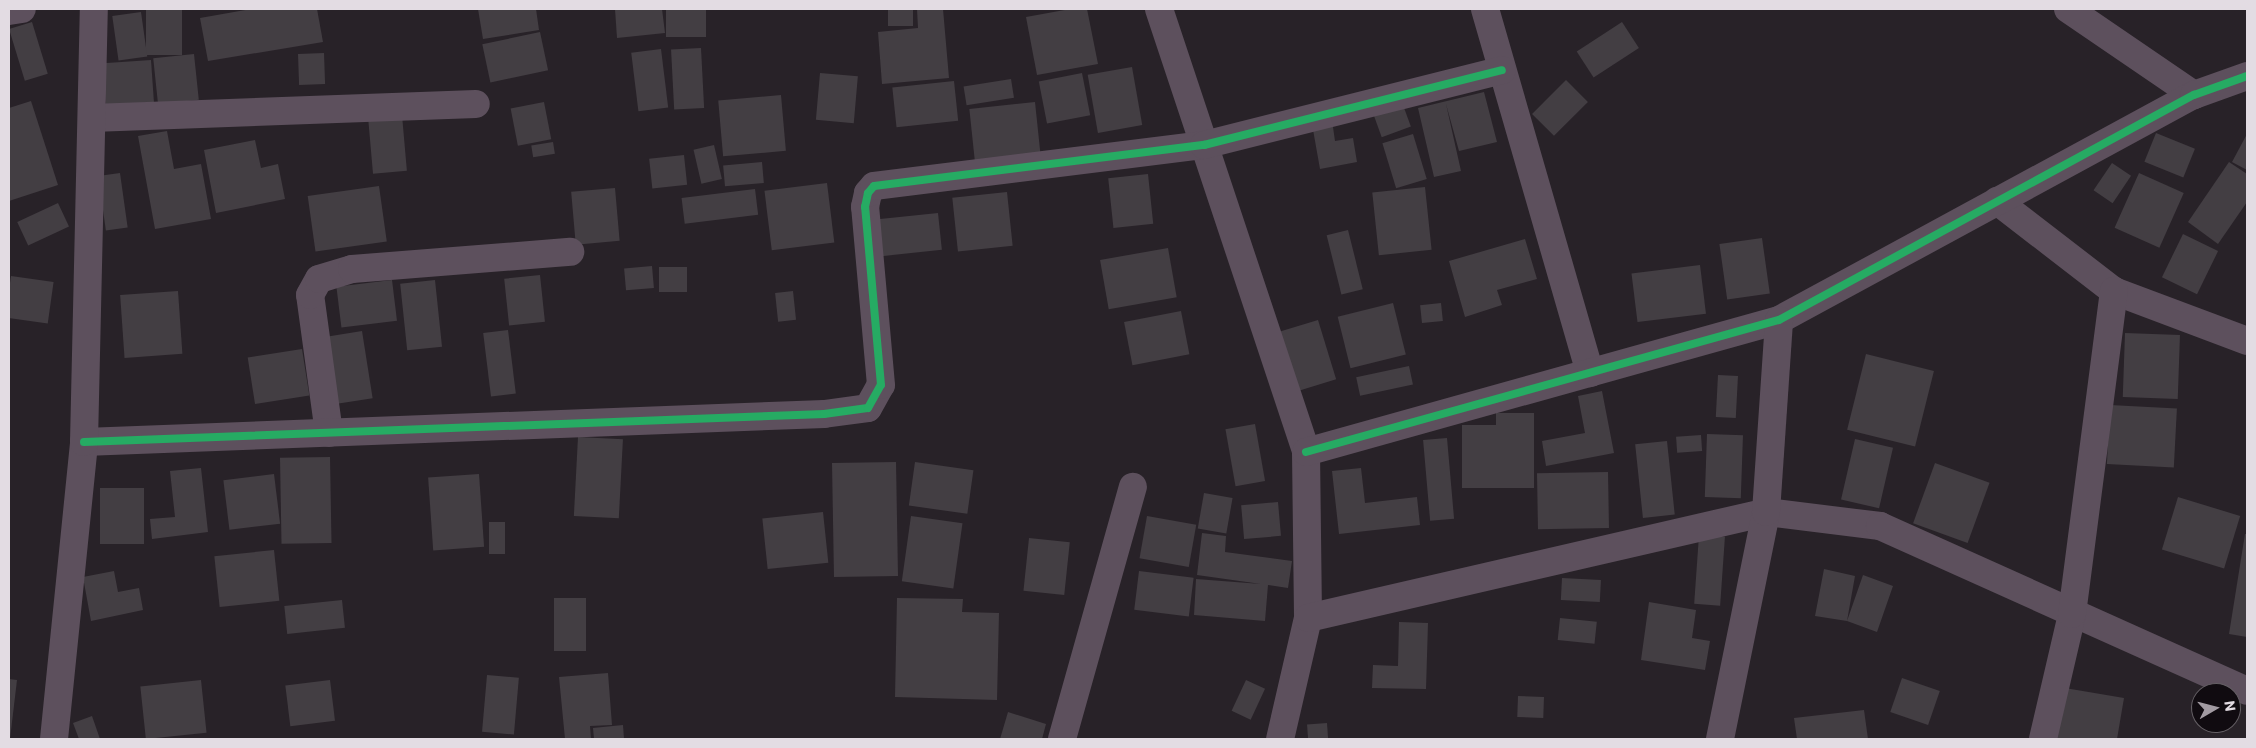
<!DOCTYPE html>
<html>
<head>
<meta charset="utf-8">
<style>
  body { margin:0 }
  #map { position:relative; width:2256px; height:748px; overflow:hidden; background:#282228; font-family:Commissioner,sans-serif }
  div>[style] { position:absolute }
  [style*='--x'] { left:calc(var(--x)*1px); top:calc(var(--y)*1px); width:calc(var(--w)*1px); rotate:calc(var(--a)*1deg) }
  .building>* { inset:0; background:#433e43; transform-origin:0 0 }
  .street>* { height:28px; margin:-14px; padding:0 14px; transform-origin:14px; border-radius:14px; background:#5d505d }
  .cycleway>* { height:8px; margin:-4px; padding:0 4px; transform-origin:4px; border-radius:4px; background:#26ab63 }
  span { translate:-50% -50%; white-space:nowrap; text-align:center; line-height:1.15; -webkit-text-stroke:5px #100b10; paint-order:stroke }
  .frame { position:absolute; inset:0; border:10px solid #e3dce3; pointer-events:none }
  .north { position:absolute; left:2191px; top:683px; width:50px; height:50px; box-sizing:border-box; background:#100b10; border:1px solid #645f64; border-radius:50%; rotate:82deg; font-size:14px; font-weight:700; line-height:20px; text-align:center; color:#e3dce3 }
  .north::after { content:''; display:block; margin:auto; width:18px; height:22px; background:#a29ba2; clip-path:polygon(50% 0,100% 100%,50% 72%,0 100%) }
</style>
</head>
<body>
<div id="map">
  <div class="building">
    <div style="left:146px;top:9px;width:36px;height:46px"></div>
    <div style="clip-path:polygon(251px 9px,317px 9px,323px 42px,208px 61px,200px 18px)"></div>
    <div style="clip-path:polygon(478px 9px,536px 9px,539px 30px,483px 39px)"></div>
    <div style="clip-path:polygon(615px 9px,662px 9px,665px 33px,617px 38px)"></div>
    <div style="left:666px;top:9px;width:40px;height:28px"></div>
    <div style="left:888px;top:9px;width:25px;height:17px"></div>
    <div style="clip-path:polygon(917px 9px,943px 9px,949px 78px,882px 84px,878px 32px,918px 28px)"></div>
    <div style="clip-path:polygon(1070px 9px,1087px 9px,1098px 64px,1037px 75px,1026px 17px)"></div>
    <div style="left:141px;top:12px;width:45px;height:29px;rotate:82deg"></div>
    <div style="left:32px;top:22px;width:54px;height:24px;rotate:73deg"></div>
    <div style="left:1622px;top:22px;width:31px;height:54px;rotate:57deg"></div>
    <div style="left:540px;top:32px;width:39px;height:59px;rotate:78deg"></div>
    <div style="left:701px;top:48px;width:60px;height:30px;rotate:87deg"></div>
    <div style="left:661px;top:49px;width:59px;height:30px;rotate:83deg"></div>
    <div style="left:324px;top:53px;width:31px;height:26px;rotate:88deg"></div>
    <div style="left:194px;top:54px;width:46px;height:41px;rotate:84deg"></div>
    <div style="left:151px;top:60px;width:42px;height:48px;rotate:86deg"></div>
    <div style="left:1132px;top:67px;width:59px;height:45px;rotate:80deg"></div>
    <div style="left:820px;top:73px;width:38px;height:47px;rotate:5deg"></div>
    <div style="left:1082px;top:73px;width:43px;height:44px;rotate:79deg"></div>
    <div style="left:1011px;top:79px;width:19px;height:48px;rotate:81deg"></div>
    <div style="left:1566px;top:80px;width:31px;height:48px;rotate:45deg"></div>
    <div style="left:954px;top:81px;width:40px;height:62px;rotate:84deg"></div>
    <div style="clip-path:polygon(1484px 92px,1497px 142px,1459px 151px,1446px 104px,1461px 171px,1434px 177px,1418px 108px)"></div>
    <div style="left:781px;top:95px;width:56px;height:63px;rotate:85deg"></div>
    <div style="clip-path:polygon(31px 101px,58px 185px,9px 201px,9px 108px)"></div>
    <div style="left:544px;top:102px;width:38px;height:34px;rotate:79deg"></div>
    <div style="left:1035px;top:102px;width:53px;height:66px;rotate:84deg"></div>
    <div style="left:1403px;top:105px;width:23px;height:31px;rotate:70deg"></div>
    <div style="left:402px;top:115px;width:56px;height:34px;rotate:85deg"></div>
    <div style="clip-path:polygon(1332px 120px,1335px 141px,1353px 138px,1357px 162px,1320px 169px,1312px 124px)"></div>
    <div style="clip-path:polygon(167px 131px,174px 169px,201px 164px,211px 219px,155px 229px,138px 136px)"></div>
    <div style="left:2156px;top:133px;width:42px;height:31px;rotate:22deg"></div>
    <div style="left:1413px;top:134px;width:47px;height:32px;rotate:73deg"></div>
    <div style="clip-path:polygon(2247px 134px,2247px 170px,2232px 162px)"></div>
    <div style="clip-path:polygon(255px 140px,261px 168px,278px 164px,285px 199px,216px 213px,204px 150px)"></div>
    <div style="left:553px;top:142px;width:12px;height:22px;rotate:81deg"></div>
    <div style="left:714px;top:145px;width:35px;height:21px;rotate:77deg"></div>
    <div style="left:684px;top:155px;width:30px;height:35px;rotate:84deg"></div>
    <div style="left:762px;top:162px;width:21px;height:39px;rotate:85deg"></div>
    <div style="clip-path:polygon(2229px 162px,2247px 174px,2247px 202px,2218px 244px,2188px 222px)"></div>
    <div style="left:2112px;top:163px;width:23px;height:33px;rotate:34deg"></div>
    <div style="left:120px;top:173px;width:55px;height:22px;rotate:82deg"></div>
    <div style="left:2139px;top:173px;width:49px;height:60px;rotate:24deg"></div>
    <div style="left:1148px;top:174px;width:50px;height:40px;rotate:84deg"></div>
    <div style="left:827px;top:183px;width:60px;height:63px;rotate:83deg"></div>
    <div style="left:379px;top:186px;width:56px;height:72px;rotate:82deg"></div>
    <div style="left:1425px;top:187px;width:63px;height:53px;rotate:84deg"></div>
    <div style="left:615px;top:188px;width:53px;height:44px;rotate:85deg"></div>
    <div style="left:755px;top:189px;width:26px;height:74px;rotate:83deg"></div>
    <div style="left:1007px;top:192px;width:54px;height:55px;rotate:84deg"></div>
    <div style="left:58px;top:203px;width:26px;height:45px;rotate:65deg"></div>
    <div style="left:938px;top:213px;width:37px;height:63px;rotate:84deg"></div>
    <div style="left:1348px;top:230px;width:61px;height:22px;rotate:76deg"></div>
    <div style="left:2183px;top:234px;width:39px;height:48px;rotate:26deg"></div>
    <div style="left:1762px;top:238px;width:56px;height:43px;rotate:82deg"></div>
    <div style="clip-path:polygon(1525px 239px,1537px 279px,1497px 290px,1502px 305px,1465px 317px,1449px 261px)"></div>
    <div style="left:1168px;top:248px;width:50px;height:69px;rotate:80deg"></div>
    <div style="left:1700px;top:265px;width:49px;height:69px;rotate:83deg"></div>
    <div style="left:652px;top:266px;width:22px;height:28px;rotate:85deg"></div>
    <div style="left:659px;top:267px;width:28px;height:25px"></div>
    <div style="left:540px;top:275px;width:47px;height:36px;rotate:84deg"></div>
    <div style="left:11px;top:276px;width:43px;height:42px;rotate:8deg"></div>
    <div style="left:392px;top:280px;width:41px;height:56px;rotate:83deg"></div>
    <div style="left:435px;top:280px;width:67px;height:35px;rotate:84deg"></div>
    <div style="left:178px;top:291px;width:63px;height:58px;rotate:86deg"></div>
    <div style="left:793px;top:291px;width:29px;height:18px;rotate:84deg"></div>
    <div style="left:1393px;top:303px;width:53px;height:57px;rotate:76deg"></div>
    <div style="left:1441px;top:303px;width:18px;height:21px;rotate:84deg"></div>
    <div style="left:1181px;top:311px;width:44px;height:58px;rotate:79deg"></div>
    <div style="left:1318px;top:320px;width:62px;height:50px;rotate:73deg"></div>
    <div style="left:508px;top:330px;width:64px;height:25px;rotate:83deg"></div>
    <div style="left:362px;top:331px;width:68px;height:36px;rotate:81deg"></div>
    <div style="left:2125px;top:333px;width:55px;height:64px;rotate:2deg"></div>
    <div style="left:302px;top:349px;width:47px;height:55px;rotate:81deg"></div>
    <div style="left:1866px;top:354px;width:70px;height:78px;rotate:14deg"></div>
    <div style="left:1409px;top:366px;width:19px;height:54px;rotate:78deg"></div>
    <div style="left:1718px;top:375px;width:20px;height:42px;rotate:3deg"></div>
    <div style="clip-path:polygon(1602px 391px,1614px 453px,1546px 466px,1542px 441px,1585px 433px,1578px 396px)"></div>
    <div style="left:2110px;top:405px;width:67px;height:59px;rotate:3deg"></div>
    <div style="clip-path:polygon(1496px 413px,1534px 413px,1534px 488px,1462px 488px,1462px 425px,1496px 425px)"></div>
    <div style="left:1255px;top:424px;width:58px;height:30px;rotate:80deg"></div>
    <div style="left:1707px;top:434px;width:36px;height:63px;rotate:2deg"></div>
    <div style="left:1701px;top:435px;width:16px;height:25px;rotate:86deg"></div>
    <div style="left:578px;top:437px;width:45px;height:79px;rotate:3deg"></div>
    <div style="left:1447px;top:438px;width:81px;height:24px;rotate:85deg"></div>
    <div style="left:1855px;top:439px;width:39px;height:62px;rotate:13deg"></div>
    <div style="left:1667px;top:441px;width:74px;height:32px;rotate:84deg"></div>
    <div style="left:330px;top:457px;width:86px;height:50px;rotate:89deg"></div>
    <div style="left:896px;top:462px;width:114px;height:64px;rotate:89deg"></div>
    <div style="left:915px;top:462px;width:59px;height:44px;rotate:8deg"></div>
    <div style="left:1935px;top:463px;width:58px;height:64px;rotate:20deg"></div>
    <div style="clip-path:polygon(201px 468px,208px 532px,152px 539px,150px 519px,175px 517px,170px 471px)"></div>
    <div style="clip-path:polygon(1361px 468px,1365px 503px,1417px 497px,1420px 525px,1339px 534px,1332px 471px)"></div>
    <div style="left:1608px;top:472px;width:56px;height:71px;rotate:89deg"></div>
    <div style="left:274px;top:474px;width:50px;height:51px;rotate:83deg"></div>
    <div style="left:479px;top:474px;width:73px;height:51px;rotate:86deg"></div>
    <div style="left:100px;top:488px;width:44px;height:56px"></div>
    <div style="left:1204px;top:493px;width:29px;height:36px;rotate:10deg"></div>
    <div style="left:2178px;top:497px;width:65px;height:55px;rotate:17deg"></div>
    <div style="left:1278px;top:502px;width:34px;height:37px;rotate:85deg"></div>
    <div style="left:823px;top:512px;width:51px;height:61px;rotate:84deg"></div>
    <div style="left:911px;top:516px;width:52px;height:66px;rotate:8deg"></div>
    <div style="left:1147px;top:516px;width:50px;height:43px;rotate:10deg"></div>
    <div style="left:489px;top:522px;width:16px;height:32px"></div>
    <div style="clip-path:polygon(1202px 533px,1226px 536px,1225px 552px,1292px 561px,1288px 588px,1268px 585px,1265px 621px,1194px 615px,1196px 579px,1261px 584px,1197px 575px)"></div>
    <div style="clip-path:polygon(2245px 534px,2247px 534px,2247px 637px,2229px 634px)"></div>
    <div style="left:1699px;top:535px;width:26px;height:69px;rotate:4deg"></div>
    <div style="left:1029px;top:538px;width:41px;height:53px;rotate:6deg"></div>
    <div style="left:274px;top:550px;width:51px;height:60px;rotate:84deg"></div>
    <div style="clip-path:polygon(1824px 569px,1855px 576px,1847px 621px,1863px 575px,1893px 586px,1877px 632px,1847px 621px,1815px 616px)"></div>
    <div style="clip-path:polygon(114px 571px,118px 592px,139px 588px,143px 610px,91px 621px,83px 577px)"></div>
    <div style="left:1139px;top:571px;width:55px;height:39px;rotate:7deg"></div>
    <div style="left:1562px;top:578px;width:39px;height:22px;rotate:3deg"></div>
    <div style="left:586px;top:598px;width:53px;height:32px;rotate:90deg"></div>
    <div style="clip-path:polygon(897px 598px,963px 599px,962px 612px,999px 613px,997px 700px,895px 697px)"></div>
    <div style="left:342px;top:600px;width:28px;height:58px;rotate:84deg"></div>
    <div style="clip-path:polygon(1649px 602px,1696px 610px,1692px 638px,1710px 641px,1705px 670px,1641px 660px)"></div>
    <div style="left:1560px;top:618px;width:37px;height:22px;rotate:6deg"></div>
    <div style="clip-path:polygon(1399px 622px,1428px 623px,1426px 689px,1372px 688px,1373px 665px,1398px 666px)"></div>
    <div style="clip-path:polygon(608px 673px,612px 725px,590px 726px,591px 739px,565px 739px,559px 677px)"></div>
    <div style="left:487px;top:675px;width:32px;height:57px;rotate:5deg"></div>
    <div style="left:1902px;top:678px;width:40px;height:36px;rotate:19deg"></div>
    <div style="clip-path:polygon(9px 679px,17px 680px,10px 739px,9px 739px)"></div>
    <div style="left:201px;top:680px;width:53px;height:61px;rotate:84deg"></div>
    <div style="left:330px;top:680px;width:41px;height:45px;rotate:83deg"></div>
    <div style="left:1246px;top:680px;width:21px;height:34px;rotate:25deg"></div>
    <div style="clip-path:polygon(2059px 687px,2124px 698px,2117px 739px,2050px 739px)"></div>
    <div style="left:1518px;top:696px;width:26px;height:21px;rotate:2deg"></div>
    <div style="clip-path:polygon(1864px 710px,1868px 739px,1797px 739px,1794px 718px)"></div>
    <div style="clip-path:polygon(1008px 712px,1046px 724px,1042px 739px,1000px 739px)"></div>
    <div style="clip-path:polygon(92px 716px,100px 739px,79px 739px,73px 723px)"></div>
    <div style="left:1327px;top:723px;width:16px;height:20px;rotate:86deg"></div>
    <div style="clip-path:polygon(623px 725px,624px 739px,594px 739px,593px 728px)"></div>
  </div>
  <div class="street">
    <div style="--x:1159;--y:9;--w:467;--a:71.6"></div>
    <div style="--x:1306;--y:452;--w:166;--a:89.3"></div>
    <div style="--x:1308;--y:618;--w:124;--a:103"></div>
    <div style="--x:1485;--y:9;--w:379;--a:73.9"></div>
    <div style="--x:2068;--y:9;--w:153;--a:34.3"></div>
    <div style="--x:9;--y:11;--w:13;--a:-9"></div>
    <div style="--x:92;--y:118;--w:384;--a:-2.1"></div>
    <div style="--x:1997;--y:201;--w:148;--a:37.6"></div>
    <div style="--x:2114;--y:291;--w:142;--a:20.6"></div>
    <div style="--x:329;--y:433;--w:139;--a:-97.8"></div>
    <div style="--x:310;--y:295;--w:18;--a:-61"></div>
    <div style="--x:319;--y:279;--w:34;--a:-17"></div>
    <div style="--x:352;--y:269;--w:219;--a:-4.5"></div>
    <div style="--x:84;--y:442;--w:741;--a:-2.17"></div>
    <div style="--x:824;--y:414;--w:44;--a:-7.8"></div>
    <div style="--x:868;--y:408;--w:26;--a:-61"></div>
    <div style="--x:881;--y:385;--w:179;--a:-95.1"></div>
    <div style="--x:865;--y:207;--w:14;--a:-78"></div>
    <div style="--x:868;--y:193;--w:9;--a:-49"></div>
    <div style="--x:874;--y:186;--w:333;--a:-7.1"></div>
    <div style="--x:1204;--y:145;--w:307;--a:-14.1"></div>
    <div style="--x:1306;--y:452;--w:491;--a:-15.6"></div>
    <div style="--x:1779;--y:320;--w:472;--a:-28.5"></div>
    <div style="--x:2194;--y:95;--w:56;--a:-19.7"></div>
    <div style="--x:1308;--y:618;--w:470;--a:-13"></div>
    <div style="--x:1766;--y:512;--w:115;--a:7"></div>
    <div style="--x:1880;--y:526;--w:402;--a:24.2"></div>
    <div style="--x:54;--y:739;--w:299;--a:-84.2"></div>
    <div style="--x:84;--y:442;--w:433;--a:-88.7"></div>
    <div style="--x:1062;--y:739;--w:262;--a:-74.3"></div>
    <div style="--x:1720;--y:739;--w:232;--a:-78.5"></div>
    <div style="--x:1766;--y:512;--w:192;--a:-86.1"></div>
    <div style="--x:2043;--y:739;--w:128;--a:-76.9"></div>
    <div style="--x:2072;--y:614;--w:326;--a:-82.6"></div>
  </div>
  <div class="cycleway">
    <div style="--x:84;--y:442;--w:741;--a:-2.17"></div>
    <div style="--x:824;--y:414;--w:44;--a:-7.8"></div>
    <div style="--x:868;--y:408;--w:26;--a:-61"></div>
    <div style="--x:881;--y:385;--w:179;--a:-95.1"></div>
    <div style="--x:865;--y:207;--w:14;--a:-78"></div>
    <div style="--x:868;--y:193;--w:9;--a:-49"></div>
    <div style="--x:874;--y:186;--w:333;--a:-7.1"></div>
    <div style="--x:1204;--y:145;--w:307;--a:-14.1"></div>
    <div style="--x:1306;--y:452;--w:491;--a:-15.6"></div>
    <div style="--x:1779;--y:320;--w:472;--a:-28.5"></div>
    <div style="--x:2194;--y:95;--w:56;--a:-19.7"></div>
  </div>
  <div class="frame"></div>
  <div class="north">N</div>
</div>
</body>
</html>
